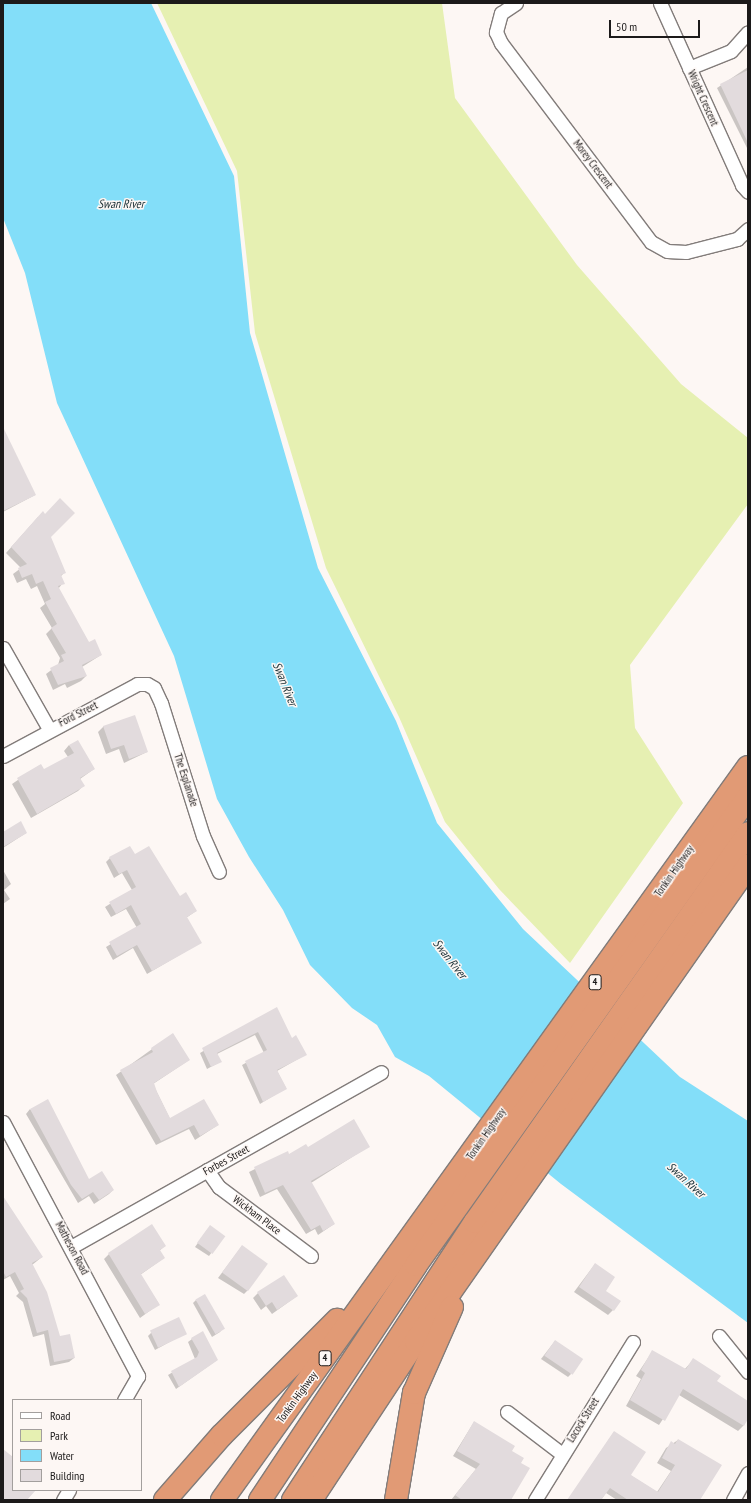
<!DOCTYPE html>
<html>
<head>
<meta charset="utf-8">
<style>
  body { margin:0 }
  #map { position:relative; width:751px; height:1503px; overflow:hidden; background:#fdf7f4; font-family:"PT Sans Narrow",sans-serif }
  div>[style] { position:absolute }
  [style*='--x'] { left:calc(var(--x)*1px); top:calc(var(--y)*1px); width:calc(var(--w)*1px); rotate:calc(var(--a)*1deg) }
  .green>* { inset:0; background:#e6f0b2 }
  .water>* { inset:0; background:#83def9 }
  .shadow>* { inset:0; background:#0003 }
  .building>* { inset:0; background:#e2dbdd; transform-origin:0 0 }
  .roads { filter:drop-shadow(1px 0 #827c7a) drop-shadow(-1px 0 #827c7a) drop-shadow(0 1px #827c7a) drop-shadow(0 -1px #827c7a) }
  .street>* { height:13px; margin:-6.5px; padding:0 6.5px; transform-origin:6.5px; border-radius:6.5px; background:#fff }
  .highway>* { height:22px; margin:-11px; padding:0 11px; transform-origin:11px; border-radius:11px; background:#e19a75 }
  span { translate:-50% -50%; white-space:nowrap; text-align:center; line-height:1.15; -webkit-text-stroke:3px #fdf7f4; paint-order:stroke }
  .shield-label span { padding:1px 3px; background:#fdf7f4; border:1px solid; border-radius:3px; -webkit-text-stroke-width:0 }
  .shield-label { font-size:10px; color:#1c1a1a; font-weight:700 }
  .street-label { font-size:11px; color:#1c1a1a }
  .water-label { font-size:12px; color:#1b3137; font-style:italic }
  .frame { position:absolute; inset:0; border:4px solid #1c1a1a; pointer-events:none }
  .legend { position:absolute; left:12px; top:1399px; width:130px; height:92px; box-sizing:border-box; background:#fdf7f4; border:1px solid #a39f9d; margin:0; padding:5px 7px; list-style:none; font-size:12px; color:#1c1a1a }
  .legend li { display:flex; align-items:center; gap:8px; height:20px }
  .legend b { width:20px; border:1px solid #a39f9d }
  .scale { position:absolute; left:609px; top:20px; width:91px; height:18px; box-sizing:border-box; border:2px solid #1c1a1a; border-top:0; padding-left:5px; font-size:12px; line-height:14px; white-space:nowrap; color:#1c1a1a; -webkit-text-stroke:3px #fdf7f4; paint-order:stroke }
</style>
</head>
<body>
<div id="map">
  <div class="green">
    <div style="clip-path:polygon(157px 3px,442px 3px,455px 98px,577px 265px,681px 384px,748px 438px,748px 504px,630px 665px,635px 728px,683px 803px,570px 963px,499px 889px,445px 822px,399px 717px,326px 568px,255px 333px,237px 171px)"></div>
  </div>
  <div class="water">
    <div style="clip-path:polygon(3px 3px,151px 3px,234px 176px,250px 333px,318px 568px,396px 721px,437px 823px,523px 929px,680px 1077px,748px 1121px,748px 1323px,561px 1184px,429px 1076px,395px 1057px,377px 1025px,352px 1008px,310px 965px,283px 910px,249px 857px,217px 799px,174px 656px,57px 403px,25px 273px,3px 218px)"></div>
  </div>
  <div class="shadow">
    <div style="clip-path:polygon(748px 67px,748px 150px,717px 88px)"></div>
    <div style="clip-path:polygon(3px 430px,35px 495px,3px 512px)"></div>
    <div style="clip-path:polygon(38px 517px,65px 572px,60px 577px,63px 583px,58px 589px,89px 643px,101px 655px,82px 667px,86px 676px,81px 681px,67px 688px,65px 684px,53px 690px,46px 674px,58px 665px,60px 658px,46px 634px,52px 628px,40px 608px,45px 604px,37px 586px,31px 589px,26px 579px,17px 583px,13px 574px,21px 568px,6px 553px)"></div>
    <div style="clip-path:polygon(104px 726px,147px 752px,124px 763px,119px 749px,106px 754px,98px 732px)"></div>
    <div style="clip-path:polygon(69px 745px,94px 769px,80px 779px,83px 786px,78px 791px,31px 818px,12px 784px,40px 765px,44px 771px,68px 757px,64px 751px)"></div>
    <div style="clip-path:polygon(3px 830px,4px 832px,26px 833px,3px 848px)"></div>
    <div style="clip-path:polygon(134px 856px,196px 911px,186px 918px,200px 943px,147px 974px,133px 948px,113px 960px,106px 947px,137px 928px,126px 909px,111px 917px,105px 907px,132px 890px,122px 873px,114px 878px,106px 862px,110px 858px)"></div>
    <div style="clip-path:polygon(3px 870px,11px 884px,4px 890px,10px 899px,3px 904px)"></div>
    <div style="clip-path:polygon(276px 1009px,291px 1039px,305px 1055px,277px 1071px,286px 1088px,260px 1104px,242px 1065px,264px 1053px,255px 1035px,217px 1054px,220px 1062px,207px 1069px,200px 1053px)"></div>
    <div style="clip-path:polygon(173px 1034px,189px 1060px,153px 1084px,170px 1119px,218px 1125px,195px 1140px,189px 1129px,156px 1145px,116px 1075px)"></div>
    <div style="clip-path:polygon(30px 1109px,88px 1181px,113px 1190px,109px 1194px,94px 1204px,89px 1196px,78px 1203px,26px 1114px)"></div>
    <div style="clip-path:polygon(368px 1147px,311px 1183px,334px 1224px,318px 1235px,315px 1229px,306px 1234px,277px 1189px,260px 1197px,249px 1172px,287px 1153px,289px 1156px,307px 1148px)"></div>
    <div style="clip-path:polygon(3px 1198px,42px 1257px,32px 1265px,59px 1337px,74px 1358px,69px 1362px,50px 1366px,44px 1334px,33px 1337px,23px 1302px,16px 1296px,19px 1293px,10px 1276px,3px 1280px)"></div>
    <div style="clip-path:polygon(207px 1230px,224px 1236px,209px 1256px,195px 1247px)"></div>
    <div style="clip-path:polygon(165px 1246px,159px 1251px,164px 1258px,140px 1275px,159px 1304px,140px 1318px,104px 1259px,109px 1254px)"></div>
    <div style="clip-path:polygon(242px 1246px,249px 1289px,244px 1294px,218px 1278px)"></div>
    <div style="clip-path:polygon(595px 1264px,613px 1310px,608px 1315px,574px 1292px)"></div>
    <div style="clip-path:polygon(258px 1293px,297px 1296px,272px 1314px,266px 1306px,261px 1310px,253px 1298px)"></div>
    <div style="clip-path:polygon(196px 1300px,223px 1328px,220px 1332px,212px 1337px,193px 1303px)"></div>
    <div style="clip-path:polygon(151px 1333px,186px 1333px,155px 1350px,148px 1336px)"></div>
    <div style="clip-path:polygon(192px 1339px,217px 1360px,176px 1389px,168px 1375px,195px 1359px,188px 1342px)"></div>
    <div style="clip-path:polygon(555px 1341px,571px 1374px,568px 1377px,541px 1359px)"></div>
    <div style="clip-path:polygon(652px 1352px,684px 1370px,693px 1360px,716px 1382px,748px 1402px,748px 1417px,743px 1426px,738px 1431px,679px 1395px,659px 1425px,626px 1406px,641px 1379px,636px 1376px)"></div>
    <div style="clip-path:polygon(474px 1422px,519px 1464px,510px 1500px,451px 1500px,476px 1469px,453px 1456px)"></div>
    <div style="clip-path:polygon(614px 1432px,630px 1475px,657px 1492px,671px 1471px,657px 1463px,666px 1448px,678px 1440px,696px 1500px,617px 1500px,606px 1493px,601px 1500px,568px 1500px)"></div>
  </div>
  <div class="building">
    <div style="clip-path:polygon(748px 70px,748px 143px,720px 84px)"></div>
    <div style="clip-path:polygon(3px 427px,36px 495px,3px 511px)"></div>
    <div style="clip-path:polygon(60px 498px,75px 513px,51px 537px,66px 573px,61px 575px,65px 584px,58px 586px,89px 642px,95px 639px,102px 655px,82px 665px,87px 676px,58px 685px,50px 668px,64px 661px,61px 655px,66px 653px,51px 628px,57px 624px,45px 602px,51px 599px,43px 581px,36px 584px,32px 574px,22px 578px,18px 568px,27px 564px,11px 547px,43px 511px,45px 514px)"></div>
    <div style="clip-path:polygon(135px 715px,148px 752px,129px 759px,124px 745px,111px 749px,103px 726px)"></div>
    <div style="clip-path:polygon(78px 740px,95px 769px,80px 778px,85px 786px,37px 814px,17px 778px,41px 764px,44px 769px,74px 753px,69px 745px)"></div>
    <div style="clip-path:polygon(21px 821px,27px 833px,3px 847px,3px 832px)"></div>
    <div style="clip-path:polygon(130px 846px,135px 854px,149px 846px,180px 896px,186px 892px,197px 911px,187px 917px,202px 943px,152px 971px,137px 945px,117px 956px,109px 942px,141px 924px,131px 905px,116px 914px,109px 902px,136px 887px,127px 870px,119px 874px,109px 857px)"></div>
    <div style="clip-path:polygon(277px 1007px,292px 1038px,296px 1035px,307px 1055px,277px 1070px,287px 1089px,263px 1102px,245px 1061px,267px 1050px,258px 1032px,217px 1053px,222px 1062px,211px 1067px,202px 1048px)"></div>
    <div style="clip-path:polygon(173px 1033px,190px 1060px,154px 1083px,157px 1092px,170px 1118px,204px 1099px,219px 1125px,200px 1136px,194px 1125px,161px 1141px,120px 1070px,153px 1052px,151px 1048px)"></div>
    <div style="clip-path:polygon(48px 1099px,89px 1179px,102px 1171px,114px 1190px,99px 1200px,93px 1192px,82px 1199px,71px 1185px,30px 1109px)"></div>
    <div style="clip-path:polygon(354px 1119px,370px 1147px,311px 1181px,335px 1224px,323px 1231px,320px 1225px,311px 1230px,283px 1185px,265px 1193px,254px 1167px,288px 1151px,289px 1154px,306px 1144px,308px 1147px)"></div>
    <div style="clip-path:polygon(3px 1196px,43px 1257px,32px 1263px,47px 1292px,60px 1336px,70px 1334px,75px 1358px,54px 1362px,48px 1330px,37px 1333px,27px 1298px,20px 1291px,24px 1289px,15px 1272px,6px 1277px,3px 1271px)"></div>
    <div style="clip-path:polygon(152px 1224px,166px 1246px,160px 1250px,165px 1258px,141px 1274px,160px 1305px,145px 1314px,108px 1253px)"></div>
    <div style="left:210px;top:1225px;width:19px;height:22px;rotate:36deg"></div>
    <div style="left:242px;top:1245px;width:32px;height:34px;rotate:36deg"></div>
    <div style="clip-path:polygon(595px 1263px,615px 1277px,606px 1291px,621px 1301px,614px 1311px,579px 1287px)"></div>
    <div style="clip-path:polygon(284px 1275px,298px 1296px,277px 1310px,272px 1302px,266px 1306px,257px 1292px)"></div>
    <div style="left:205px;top:1294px;width:40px;height:11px;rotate:60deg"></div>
    <div style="left:179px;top:1317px;width:19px;height:32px;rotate:65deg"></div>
    <div style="clip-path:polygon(203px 1331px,218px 1360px,179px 1387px,171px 1371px,197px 1357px,199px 1352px,191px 1338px)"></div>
    <div style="left:555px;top:1340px;width:34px;height:19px;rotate:34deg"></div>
    <div style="clip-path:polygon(652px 1350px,686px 1369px,693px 1358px,721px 1376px,717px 1381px,748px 1401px,748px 1419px,744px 1426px,683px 1389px,665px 1421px,630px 1400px,645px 1373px,641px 1370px)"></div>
    <div style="clip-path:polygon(474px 1421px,515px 1446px,512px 1451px,524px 1458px,521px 1463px,530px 1468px,511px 1500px,462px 1500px,455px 1495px,480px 1464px,457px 1451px)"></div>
    <div style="clip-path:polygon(614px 1431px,646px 1452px,631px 1475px,658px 1492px,675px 1465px,662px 1458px,671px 1441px,675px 1444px,678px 1439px,722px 1465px,700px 1500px,628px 1500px,610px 1488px,601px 1500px,567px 1500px)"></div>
    <div style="clip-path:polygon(3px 1449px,13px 1457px,13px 1490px,36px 1490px,27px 1500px,3px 1500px)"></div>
  </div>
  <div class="roads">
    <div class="street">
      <div style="--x:516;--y:3;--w:18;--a:146"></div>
      <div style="--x:501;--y:13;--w:20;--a:105"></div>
      <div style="--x:496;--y:32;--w:12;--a:66"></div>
      <div style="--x:501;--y:43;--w:249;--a:53"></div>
      <div style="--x:651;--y:242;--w:18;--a:29"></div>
      <div style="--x:667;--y:251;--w:19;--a:3"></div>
      <div style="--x:686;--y:252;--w:53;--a:-14.3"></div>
      <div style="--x:737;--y:239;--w:15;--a:-42"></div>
      <div style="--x:660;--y:3;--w:200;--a:65.7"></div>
      <div style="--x:742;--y:185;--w:9;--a:49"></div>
      <div style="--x:689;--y:68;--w:45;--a:-22"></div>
      <div style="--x:731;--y:51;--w:25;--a:-48"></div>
      <div style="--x:3;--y:648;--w:93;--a:60.4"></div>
      <div style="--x:3;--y:756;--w:152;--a:-28.2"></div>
      <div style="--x:137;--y:684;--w:10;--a:0"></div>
      <div style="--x:147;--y:684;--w:8;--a:30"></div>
      <div style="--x:154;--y:688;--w:17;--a:65"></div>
      <div style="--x:161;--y:703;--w:139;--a:72.5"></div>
      <div style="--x:203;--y:836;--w:39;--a:66"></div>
      <div style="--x:3;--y:1122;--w:288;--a:62"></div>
      <div style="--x:138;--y:1376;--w:28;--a:120"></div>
      <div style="--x:207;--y:1170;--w:21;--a:55"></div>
      <div style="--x:219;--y:1187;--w:115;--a:36.9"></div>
      <div style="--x:71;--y:1247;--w:356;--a:-29.4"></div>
      <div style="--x:719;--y:1336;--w:46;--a:51.1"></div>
      <div style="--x:507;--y:1412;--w:69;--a:37.4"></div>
      <div style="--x:63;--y:1500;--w:12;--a:-59"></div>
      <div style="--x:535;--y:1500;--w:186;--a:-58.2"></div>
      <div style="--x:733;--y:1500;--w:31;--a:-61"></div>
    </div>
    <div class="highway">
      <div style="--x:165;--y:1500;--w:86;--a:-48.8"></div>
      <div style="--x:222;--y:1435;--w:163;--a:-45"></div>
      <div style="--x:222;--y:1500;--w:902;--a:-54.34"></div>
      <div style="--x:260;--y:1500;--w:282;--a:-56.4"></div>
      <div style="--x:416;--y:1265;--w:574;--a:-54.65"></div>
      <div style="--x:293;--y:1500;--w:332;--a:-56.8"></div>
      <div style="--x:475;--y:1222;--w:475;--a:-54.9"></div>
      <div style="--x:311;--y:1500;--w:191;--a:-56.6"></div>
      <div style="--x:416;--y:1341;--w:580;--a:-55.05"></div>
      <div style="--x:396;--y:1500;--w:109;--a:-80.5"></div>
      <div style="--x:414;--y:1393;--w:94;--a:-66.2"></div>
    </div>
  </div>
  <div class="shield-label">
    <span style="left:595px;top:982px">4</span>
    <span style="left:325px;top:1358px">4</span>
  </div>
  <div class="street-label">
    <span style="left:703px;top:98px;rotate:66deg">Wright Crescent</span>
    <span style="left:593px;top:164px;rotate:53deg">Morey Crescent</span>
    <span style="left:78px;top:714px;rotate:-27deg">Ford Street</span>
    <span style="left:186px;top:780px;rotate:72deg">The Esplanade</span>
    <span style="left:674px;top:871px;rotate:-55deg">Tonkin Highway</span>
    <span style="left:486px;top:1134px;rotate:-55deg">Tonkin Highway</span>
    <span style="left:226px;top:1160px;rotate:-29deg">Forbes Street</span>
    <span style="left:257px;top:1215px;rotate:37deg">Wickham Place</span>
    <span style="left:72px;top:1248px;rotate:62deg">Matheson Road</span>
    <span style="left:297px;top:1397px;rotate:-54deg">Tonkin Highway</span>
    <span style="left:583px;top:1420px;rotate:-58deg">Locock Street</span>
  </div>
  <div class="water-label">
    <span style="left:121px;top:204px">Swan River</span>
    <span style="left:285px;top:684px;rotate:68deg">Swan River</span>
    <span style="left:450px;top:959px;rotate:52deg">Swan River</span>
    <span style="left:686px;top:1180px;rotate:42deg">Swan River</span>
  </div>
  <div class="frame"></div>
  <ul class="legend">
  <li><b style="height:5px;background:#fff"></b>Road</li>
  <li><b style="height:11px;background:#e6f0b2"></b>Park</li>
  <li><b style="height:11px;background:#83def9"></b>Water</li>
  <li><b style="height:11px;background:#e2dbdd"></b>Building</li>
  </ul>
  <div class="scale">50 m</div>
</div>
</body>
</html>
